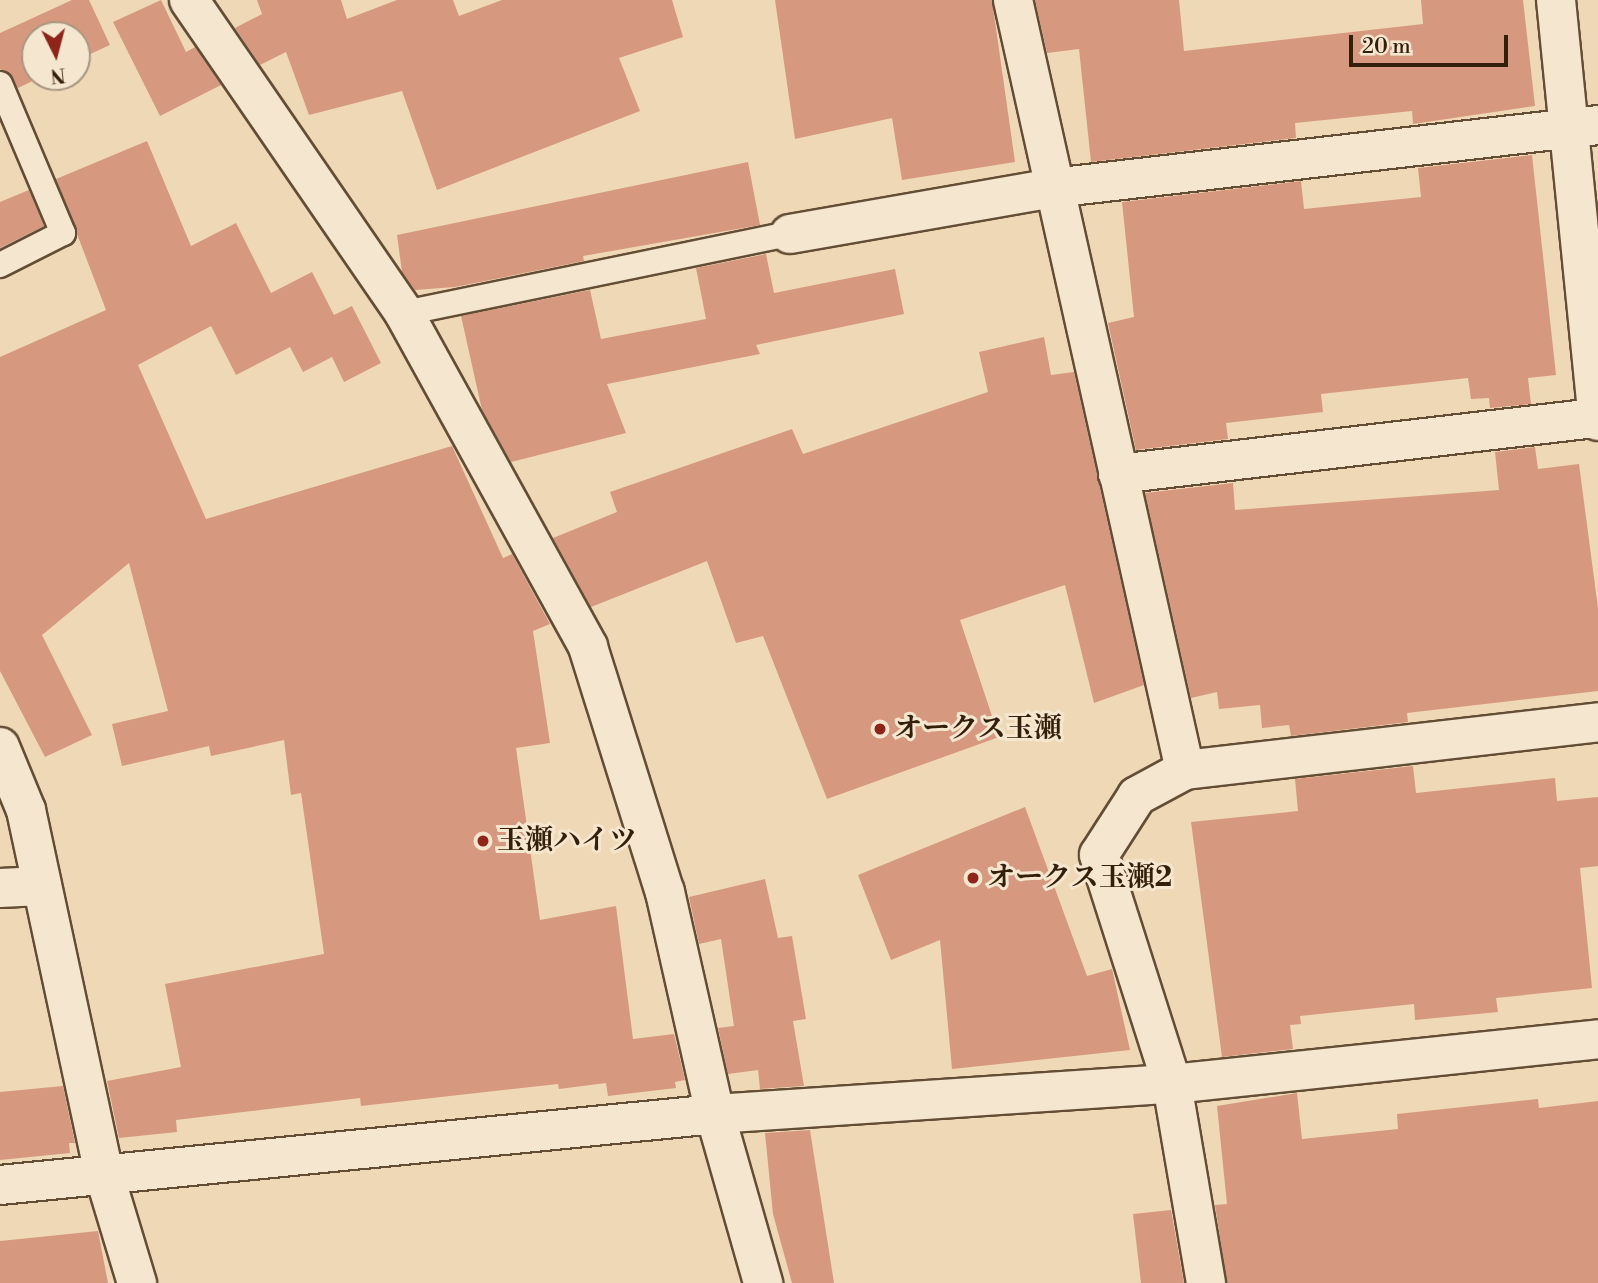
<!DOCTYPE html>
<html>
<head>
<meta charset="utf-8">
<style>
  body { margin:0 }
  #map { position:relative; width:1598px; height:1283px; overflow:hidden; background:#efd8b5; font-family:"Libre Bodoni","Noto Serif JP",serif }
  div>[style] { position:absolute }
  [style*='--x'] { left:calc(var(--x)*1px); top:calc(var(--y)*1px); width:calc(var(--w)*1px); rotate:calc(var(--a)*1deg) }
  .building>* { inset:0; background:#d6997f }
  .roads { filter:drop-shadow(2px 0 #634d35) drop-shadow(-2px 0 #634d35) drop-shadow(0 2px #634d35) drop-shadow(0 -2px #634d35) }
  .lane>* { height:24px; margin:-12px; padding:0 12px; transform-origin:12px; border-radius:12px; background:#f5e6cf }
  .street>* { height:38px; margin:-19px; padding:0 19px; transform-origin:19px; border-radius:19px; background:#f5e6cf }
  .dots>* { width:19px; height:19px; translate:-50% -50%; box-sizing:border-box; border:4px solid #f5e6cf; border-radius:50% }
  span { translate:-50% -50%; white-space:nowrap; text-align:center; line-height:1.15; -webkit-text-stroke:6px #f5e6cf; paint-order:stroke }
  .poi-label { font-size:28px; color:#341f0a; font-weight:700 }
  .left { translate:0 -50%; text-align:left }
  .north { position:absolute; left:21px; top:21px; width:70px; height:70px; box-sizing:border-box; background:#f5e6cf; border:2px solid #a89680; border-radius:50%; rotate:174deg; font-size:19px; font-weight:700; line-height:28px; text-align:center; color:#341f0a }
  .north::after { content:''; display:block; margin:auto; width:24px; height:32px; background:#8f2418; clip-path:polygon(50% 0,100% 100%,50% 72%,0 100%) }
  .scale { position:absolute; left:1349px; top:35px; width:159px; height:32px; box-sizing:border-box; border:4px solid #341f0a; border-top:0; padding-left:9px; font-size:21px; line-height:24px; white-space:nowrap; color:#341f0a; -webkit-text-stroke:5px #f5e6cf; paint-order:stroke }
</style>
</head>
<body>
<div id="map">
  <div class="building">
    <div style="clip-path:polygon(72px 0,89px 0,110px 45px,77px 60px,77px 35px,35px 35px,35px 77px,41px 77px,18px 88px,0 69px,0 33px)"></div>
    <div style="clip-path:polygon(161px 0,186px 52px,195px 47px,221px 85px,160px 116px,113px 22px)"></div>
    <div style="clip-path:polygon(257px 0,341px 0,347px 19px,397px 0,453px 0,459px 16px,502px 0,672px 0,683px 37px,619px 58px,640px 111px,437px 190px,402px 91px,309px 115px,286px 52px,260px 65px,235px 28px,262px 14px)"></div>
    <div style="clip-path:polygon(775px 0,992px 0,1015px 162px,902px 180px,892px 118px,795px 139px)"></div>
    <div style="clip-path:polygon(1035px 0,1179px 0,1184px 51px,1423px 24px,1421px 0,1523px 0,1535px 106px,1413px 124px,1412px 111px,1295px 123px,1296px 138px,1091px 162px,1079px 49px,1047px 53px)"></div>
    <div style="clip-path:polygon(147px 141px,191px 246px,236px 223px,271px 293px,312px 272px,334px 315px,352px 306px,381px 363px,344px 382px,332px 357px,303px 372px,290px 347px,236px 375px,211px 326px,138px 365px,206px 519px,452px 446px,503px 558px,512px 554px,550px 624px,533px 631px,550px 743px,516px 748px,540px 920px,616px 906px,633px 1039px,674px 1034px,685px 1080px,675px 1082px,676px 1088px,608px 1096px,606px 1083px,559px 1089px,558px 1084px,361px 1106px,360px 1098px,176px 1120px,177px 1132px,119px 1138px,107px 1081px,181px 1067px,165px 984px,324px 954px,301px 793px,291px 795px,284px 740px,211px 756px,209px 746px,122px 766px,112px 724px,168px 711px,129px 563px,42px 635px,92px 735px,45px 757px,0 671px,0 357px,106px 310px,56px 179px)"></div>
    <div style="clip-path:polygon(1532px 155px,1556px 375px,1528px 378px,1531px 404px,1490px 408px,1489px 398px,1471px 399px,1468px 378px,1321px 394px,1323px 412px,1226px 423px,1228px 439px,1136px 450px,1108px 323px,1134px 317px,1122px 202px,1301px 181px,1304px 209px,1421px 197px,1418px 168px)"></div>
    <div style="clip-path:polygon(748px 162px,760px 225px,583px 256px,584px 261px,455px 287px,415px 290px,402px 272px,397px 235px)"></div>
    <div style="clip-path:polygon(29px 190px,44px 226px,0 248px,0 202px)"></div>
    <div style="clip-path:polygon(766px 254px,774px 293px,895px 269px,904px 314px,756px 345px,760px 354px,607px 384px,626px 433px,511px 462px,482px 410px,461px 316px,590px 290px,601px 339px,706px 319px,696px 268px)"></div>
    <div style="clip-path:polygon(1044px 337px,1051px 375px,1074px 372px,1144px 685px,1094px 703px,1065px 585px,960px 620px,999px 737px,827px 799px,763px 636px,736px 643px,707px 561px,591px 607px,553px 538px,617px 512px,610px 492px,792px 429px,803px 454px,988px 392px,979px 352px)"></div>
    <div style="clip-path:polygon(1535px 447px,1538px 469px,1579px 464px,1598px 608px,1598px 691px,1407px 713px,1408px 722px,1291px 736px,1289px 725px,1262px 728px,1260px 705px,1219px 709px,1217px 692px,1191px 698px,1145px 493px,1233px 483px,1235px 510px,1499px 490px,1495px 452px)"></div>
    <div style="clip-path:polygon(1413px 766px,1416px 793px,1555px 778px,1557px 801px,1598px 797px,1598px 866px,1580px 868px,1592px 988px,1496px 998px,1498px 1012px,1415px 1020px,1414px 1004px,1300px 1016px,1301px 1024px,1290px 1025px,1293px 1049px,1222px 1057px,1191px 822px,1298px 811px,1295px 779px)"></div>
    <div style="clip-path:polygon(1025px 807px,1087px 976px,1112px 969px,1130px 1050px,952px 1069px,940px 940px,891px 960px,858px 875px)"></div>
    <div style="clip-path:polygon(765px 879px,778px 938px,792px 936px,806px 1019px,793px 1021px,804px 1086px,760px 1089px,758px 1070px,728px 1074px,718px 1028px,734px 1026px,721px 939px,699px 944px,689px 897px)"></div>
    <div style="clip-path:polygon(63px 1086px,75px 1143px,69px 1143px,70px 1153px,0 1160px,0 1092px)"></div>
    <div style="clip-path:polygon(1297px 1093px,1302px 1139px,1398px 1129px,1397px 1114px,1538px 1099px,1539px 1108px,1598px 1101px,1598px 1283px,1227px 1283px,1215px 1205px,1227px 1204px,1217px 1106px)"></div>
    <div style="clip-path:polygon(810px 1130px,834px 1283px,792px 1283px,773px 1214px,765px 1133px)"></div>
    <div style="clip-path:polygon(1171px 1210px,1184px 1283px,1141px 1283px,1133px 1214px)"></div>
    <div style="clip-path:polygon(98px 1231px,108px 1283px,0 1283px,0 1241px)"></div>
  </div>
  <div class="roads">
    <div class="lane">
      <div style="--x:0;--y:84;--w:162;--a:67.1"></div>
      <div style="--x:63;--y:233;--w:71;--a:153.1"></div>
      <div style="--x:404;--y:313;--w:394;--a:-11.6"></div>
    </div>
    <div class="street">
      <div style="--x:189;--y:0;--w:380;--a:55.5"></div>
      <div style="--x:404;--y:313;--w:381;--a:61.1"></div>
      <div style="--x:588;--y:647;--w:257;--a:72.6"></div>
      <div style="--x:665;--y:892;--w:228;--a:77.3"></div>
      <div style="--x:715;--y:1114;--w:176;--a:74.1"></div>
      <div style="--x:1013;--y:0;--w:789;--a:77.41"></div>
      <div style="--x:1185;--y:770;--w:55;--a:151.6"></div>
      <div style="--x:1137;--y:796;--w:70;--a:122.8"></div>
      <div style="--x:1099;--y:855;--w:240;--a:72.3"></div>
      <div style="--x:1172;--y:1084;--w:202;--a:80.3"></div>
      <div style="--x:1556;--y:0;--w:423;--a:84.3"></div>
      <div style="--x:790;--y:234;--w:267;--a:-9.9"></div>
      <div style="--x:1053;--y:188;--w:549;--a:-6.59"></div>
      <div style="--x:1118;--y:474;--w:482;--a:-6.7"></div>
      <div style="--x:0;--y:747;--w:68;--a:67.6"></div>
      <div style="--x:26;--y:810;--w:375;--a:77.9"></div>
      <div style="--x:105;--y:1177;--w:111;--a:73.2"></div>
      <div style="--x:1185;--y:770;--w:416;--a:-6.6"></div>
      <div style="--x:0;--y:888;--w:42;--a:-2.7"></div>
      <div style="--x:0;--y:1185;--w:719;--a:-5.67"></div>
      <div style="--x:715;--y:1114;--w:458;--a:-3.8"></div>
      <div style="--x:1172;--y:1084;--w:428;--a:-6"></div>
    </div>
  </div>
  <div class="dots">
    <div style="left:880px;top:729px;background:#8f2418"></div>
    <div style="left:483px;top:841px;background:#8f2418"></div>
    <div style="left:973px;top:878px;background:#8f2418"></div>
  </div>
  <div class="poi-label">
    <span class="left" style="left:894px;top:729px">オークス玉瀬</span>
    <span class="left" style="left:497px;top:841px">玉瀬ハイツ</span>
    <span class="left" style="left:987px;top:878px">オークス玉瀬2</span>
  </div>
  <div class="north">N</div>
  <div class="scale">20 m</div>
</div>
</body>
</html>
